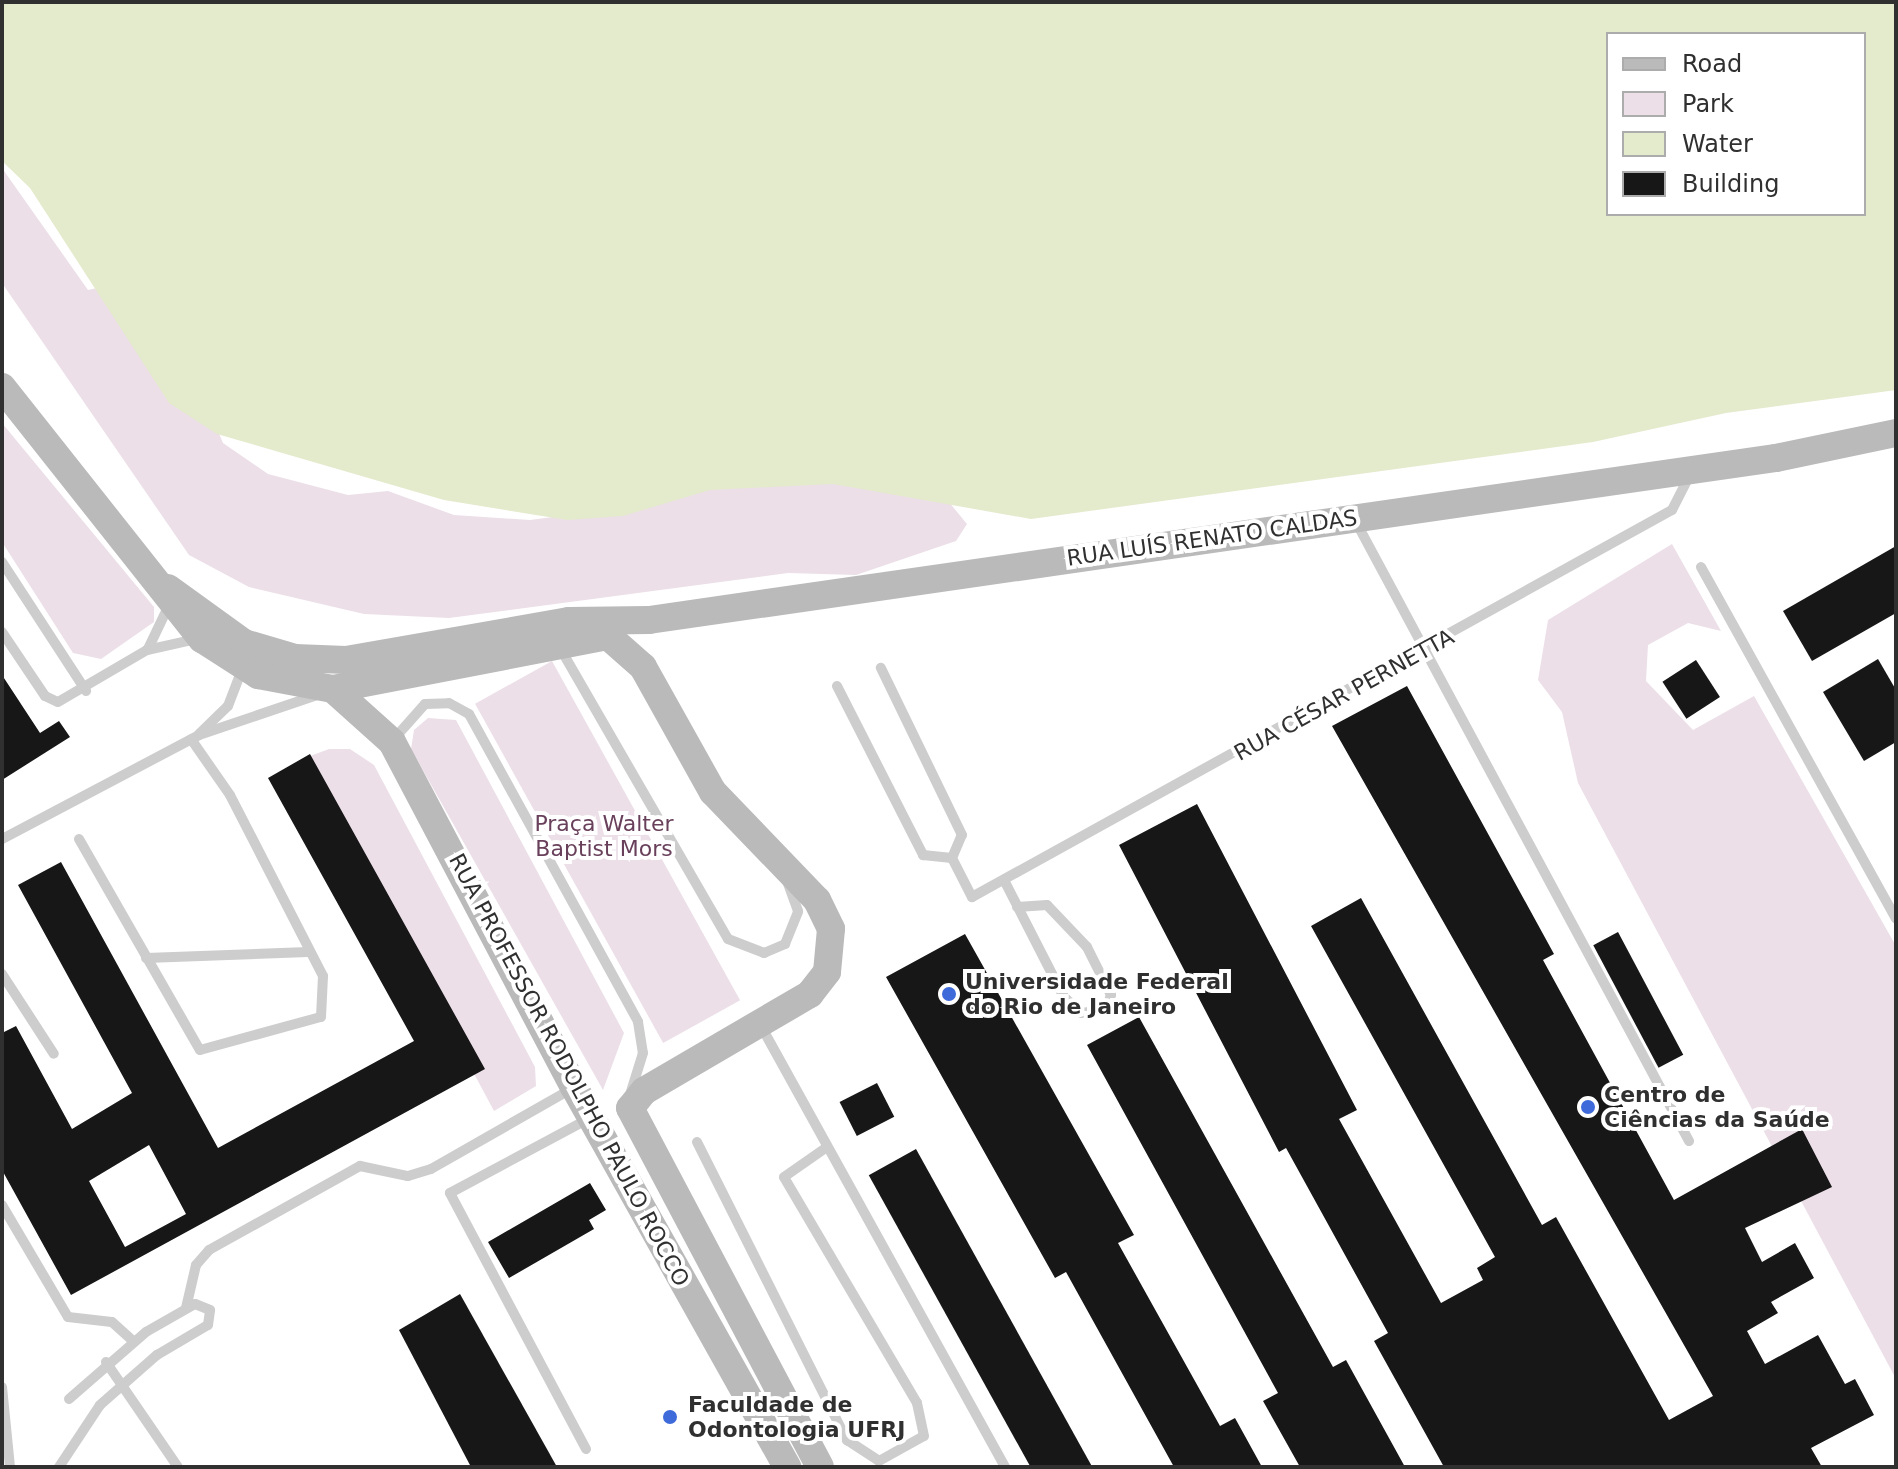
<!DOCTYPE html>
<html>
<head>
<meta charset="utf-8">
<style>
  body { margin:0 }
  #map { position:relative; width:1898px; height:1469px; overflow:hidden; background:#fff; font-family:"DejaVu Sans",sans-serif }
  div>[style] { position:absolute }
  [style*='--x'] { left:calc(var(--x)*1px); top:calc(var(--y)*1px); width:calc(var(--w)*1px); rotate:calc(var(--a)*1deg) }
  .green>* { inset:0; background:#ecdfe8; transform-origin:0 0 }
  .water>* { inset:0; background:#e4eacc }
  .building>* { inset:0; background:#171717; transform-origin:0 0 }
  .lane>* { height:10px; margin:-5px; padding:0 5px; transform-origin:5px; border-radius:5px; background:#cdcdcd }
  .secondary>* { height:28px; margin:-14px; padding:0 14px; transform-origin:14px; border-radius:14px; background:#bababa }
  .dots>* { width:22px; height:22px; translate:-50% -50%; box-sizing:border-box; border:4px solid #fff; border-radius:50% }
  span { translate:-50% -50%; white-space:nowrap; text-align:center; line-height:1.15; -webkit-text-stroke:8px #fff; paint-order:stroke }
  .street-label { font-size:22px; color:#303030 }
  .park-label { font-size:22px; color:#69405b }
  .poi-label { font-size:22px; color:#303030; font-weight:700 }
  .left { translate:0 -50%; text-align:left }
  .frame { position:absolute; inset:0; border:4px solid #303030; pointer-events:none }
  .legend { position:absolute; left:1606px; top:32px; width:260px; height:184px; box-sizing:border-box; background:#fff; border:2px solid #acacac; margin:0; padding:10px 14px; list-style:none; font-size:24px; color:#303030 }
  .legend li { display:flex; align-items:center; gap:16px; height:40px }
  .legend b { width:40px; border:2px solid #acacac }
</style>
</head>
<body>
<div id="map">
  <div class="green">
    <div style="clip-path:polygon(2px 168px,88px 290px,124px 282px,185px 352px,223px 443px,268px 474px,348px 495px,388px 491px,454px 515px,530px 520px,591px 512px,731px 470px,944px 496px,967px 524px,956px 541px,856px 575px,788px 573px,449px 618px,364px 614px,249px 587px,189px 555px,2px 283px)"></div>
    <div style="clip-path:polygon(2px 423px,154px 607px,154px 622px,101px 659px,73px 653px,2px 542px)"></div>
    <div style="clip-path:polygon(1672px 544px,1721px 631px,1688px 623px,1648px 645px,1646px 681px,1693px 730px,1754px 696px,1896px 946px,1896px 1379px,1578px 783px,1562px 712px,1538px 680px,1548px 620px)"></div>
    <div style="left:552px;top:661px;width:388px;height:88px;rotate:61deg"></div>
    <div style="clip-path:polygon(428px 718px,456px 720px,624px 1033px,603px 1090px,411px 749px,414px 730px)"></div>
    <div style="clip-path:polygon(329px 749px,350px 749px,374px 765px,535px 1067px,536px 1086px,494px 1111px,305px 758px)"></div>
  </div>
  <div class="water">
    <div style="clip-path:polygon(evenodd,2px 2px,1896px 2px,1896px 390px,1726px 413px,1593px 442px,1031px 519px,833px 484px,710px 490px,623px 516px,567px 520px,444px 500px,217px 434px,169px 403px,30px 188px,2px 161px,2px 2px,1608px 34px,1864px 34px,1864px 214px,1608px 214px,1608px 34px)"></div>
  </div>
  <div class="building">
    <div style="clip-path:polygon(1896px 546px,1896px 613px,1812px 661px,1783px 611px)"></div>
    <div style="clip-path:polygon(1878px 659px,1896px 690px,1896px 742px,1864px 761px,1823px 692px)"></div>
    <div style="left:1696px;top:660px;width:44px;height:40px;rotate:57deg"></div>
    <div style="clip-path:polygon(2px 675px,40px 733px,59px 721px,70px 737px,2px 780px)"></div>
    <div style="clip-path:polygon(1407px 686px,1554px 954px,1543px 960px,1674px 1200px,1802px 1129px,1832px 1187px,1745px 1228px,1762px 1262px,1795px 1243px,1814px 1278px,1771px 1302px,1778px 1313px,1747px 1331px,1765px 1364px,1818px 1335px,1845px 1384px,1855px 1379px,1874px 1415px,1811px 1448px,1822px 1467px,1444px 1467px,1374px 1341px,1388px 1333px,1286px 1148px,1279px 1152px,1119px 845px,1197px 804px,1357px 1110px,1339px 1119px,1441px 1303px,1483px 1280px,1477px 1268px,1495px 1257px,1311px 926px,1361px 898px,1542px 1225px,1556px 1217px,1669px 1420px,1713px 1396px,1332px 726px)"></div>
    <div style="clip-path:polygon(evenodd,310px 754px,485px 1069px,71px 1295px,2px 1170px,2px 1033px,16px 1026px,72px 1129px,132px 1093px,18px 885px,61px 862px,218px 1148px,414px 1041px,268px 778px,310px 754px,149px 1145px,186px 1214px,125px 1247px,89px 1181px,149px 1145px)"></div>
    <div style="left:1618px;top:932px;width:139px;height:28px;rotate:62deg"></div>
    <div style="clip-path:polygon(965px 934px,1134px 1235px,1118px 1243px,1220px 1426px,1235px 1418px,1262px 1467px,1174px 1467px,1066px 1272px,1055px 1278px,886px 977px)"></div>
    <div style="clip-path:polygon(1139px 1017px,1333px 1367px,1346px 1360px,1405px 1467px,1300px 1467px,1263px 1401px,1278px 1393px,1087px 1045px)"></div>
    <div style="left:877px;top:1083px;width:38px;height:42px;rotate:63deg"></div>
    <div style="left:916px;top:1149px;width:363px;height:54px;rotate:61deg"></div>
    <div style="clip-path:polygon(590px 1183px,606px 1210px,589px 1220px,594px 1229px,509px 1278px,488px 1242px)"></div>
    <div style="clip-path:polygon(460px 1294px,557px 1467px,471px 1467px,399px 1330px)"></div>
  </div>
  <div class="lane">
    <div style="--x:1356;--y:522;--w:703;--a:61.72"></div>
    <div style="--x:2;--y:562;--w:154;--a:56.9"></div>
    <div style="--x:1701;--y:567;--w:402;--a:61"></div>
    <div style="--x:2;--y:632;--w:77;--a:56.1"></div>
    <div style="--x:45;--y:696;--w:14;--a:25"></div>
    <div style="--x:58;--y:702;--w:103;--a:-30.3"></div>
    <div style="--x:147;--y:650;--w:50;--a:-12.7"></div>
    <div style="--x:560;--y:648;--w:336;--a:60"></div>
    <div style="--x:728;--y:939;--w:39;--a:21"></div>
    <div style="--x:764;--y:953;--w:23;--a:-23"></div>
    <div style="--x:785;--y:944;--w:35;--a:-68"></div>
    <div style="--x:798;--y:911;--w:29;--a:-110"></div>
    <div style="--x:148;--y:649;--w:47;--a:-64.5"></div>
    <div style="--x:837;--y:686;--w:190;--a:63"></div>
    <div style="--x:923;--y:855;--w:29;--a:6"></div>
    <div style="--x:952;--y:858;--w:25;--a:-67"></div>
    <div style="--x:962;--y:835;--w:186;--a:-115.9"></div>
    <div style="--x:199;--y:734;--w:40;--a:-44"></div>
    <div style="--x:228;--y:706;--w:40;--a:-69"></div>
    <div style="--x:393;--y:740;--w:48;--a:-48.4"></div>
    <div style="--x:425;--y:704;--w:24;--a:-2"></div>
    <div style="--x:449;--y:703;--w:23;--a:29"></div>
    <div style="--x:469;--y:714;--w:351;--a:61.2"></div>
    <div style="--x:638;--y:1022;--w:31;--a:81"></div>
    <div style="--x:643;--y:1053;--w:47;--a:107.3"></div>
    <div style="--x:2;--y:839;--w:223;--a:-27.8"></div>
    <div style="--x:199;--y:735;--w:131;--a:-18.7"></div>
    <div style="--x:79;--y:839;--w:243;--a:60.2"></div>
    <div style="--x:200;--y:1050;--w:125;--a:-15.3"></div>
    <div style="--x:321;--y:1017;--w:41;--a:-87.2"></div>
    <div style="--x:323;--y:976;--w:203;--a:-117.2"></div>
    <div style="--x:230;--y:795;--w:68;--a:-124.9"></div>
    <div style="--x:952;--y:858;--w:44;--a:62.9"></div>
    <div style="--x:972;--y:897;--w:800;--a:-28.94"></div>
    <div style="--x:1672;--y:510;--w:39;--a:-63"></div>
    <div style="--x:1004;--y:880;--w:131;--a:62.9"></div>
    <div style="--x:1064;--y:997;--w:23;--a:43"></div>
    <div style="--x:1081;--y:1013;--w:25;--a:-7"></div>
    <div style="--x:1106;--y:1010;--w:16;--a:-72"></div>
    <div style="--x:1111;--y:995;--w:54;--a:-116.6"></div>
    <div style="--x:1087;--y:947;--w:58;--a:-133.6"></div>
    <div style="--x:1047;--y:905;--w:30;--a:176"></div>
    <div style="--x:146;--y:958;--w:162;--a:-2.1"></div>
    <div style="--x:2;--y:974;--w:95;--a:57"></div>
    <div style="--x:761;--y:1026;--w:504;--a:61.04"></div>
    <div style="--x:697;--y:1142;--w:334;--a:63.3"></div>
    <div style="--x:847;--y:1440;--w:38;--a:33"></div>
    <div style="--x:879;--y:1461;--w:51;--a:-29.1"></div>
    <div style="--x:924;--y:1436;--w:34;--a:-102"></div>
    <div style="--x:917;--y:1403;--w:262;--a:-120.5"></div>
    <div style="--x:784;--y:1177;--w:52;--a:-34.9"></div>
    <div style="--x:2;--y:1205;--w:130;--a:59.5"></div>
    <div style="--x:68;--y:1317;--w:44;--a:6.5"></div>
    <div style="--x:112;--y:1322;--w:28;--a:42"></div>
    <div style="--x:186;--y:1308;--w:44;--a:-76.9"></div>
    <div style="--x:196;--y:1265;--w:20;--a:-49"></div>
    <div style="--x:209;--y:1250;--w:173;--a:-29.1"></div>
    <div style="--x:360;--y:1166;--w:49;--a:11.8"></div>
    <div style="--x:408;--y:1176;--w:24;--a:-17"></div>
    <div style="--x:431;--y:1169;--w:161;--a:-29.7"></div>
    <div style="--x:106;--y:1362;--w:127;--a:55.6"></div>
    <div style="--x:2;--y:1387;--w:80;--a:84.3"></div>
    <div style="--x:586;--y:1449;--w:290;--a:-118"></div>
    <div style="--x:450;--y:1193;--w:157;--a:-28.2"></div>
    <div style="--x:59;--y:1467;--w:74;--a:-56.5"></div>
    <div style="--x:100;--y:1405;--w:76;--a:-41.3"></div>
    <div style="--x:157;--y:1355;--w:59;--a:-30.5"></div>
    <div style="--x:208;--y:1325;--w:15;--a:-82"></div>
    <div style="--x:210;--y:1310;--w:16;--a:-158"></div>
    <div style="--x:195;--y:1304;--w:56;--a:150.3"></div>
    <div style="--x:146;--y:1332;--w:102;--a:139"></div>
  </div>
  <div class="secondary">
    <div style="--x:2;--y:387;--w:322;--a:51.6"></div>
    <div style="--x:202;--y:639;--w:67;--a:32.7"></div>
    <div style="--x:258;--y:675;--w:76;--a:10.6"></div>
    <div style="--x:333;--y:689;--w:285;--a:-10.9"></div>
    <div style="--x:168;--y:588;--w:94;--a:35.9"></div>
    <div style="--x:244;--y:643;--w:53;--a:16.4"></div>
    <div style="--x:295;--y:658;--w:51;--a:2.2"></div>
    <div style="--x:346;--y:660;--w:226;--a:-9.9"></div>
    <div style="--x:569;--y:621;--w:80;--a:-0.7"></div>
    <div style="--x:649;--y:620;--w:1139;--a:-8.18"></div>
    <div style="--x:1776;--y:458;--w:123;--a:-11.8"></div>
    <div style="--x:578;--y:624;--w:34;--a:23"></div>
    <div style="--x:609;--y:637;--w:45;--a:41.4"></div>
    <div style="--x:643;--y:667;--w:143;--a:60.8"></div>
    <div style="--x:713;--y:792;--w:150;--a:46.1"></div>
    <div style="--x:817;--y:900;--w:32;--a:64"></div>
    <div style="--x:831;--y:929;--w:43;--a:95.3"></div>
    <div style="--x:827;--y:972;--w:28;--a:128"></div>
    <div style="--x:810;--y:994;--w:192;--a:149.7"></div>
    <div style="--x:644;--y:1091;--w:22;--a:129"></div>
    <div style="--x:630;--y:1108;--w:406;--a:62.1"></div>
    <div style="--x:333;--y:689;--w:79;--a:41.9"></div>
    <div style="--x:392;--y:742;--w:390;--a:62.2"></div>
    <div style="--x:574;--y:1087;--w:436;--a:60.7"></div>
  </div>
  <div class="dots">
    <div style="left:949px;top:994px;background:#3f6ad9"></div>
    <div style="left:1588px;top:1107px;background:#3f6ad9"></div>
    <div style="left:670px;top:1417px;background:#3f6ad9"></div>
  </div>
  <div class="street-label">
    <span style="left:1212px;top:538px;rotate:-8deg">RUA LUÍS RENATO CALDAS</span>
    <span style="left:1344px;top:695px;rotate:-29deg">RUA CÉSAR PERNETTA</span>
    <span style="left:569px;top:1070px;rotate:62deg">RUA PROFESSOR RODOLPHO PAULO ROCCO</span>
  </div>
  <div class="park-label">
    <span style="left:604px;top:836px">Praça Walter<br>Baptist Mors</span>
  </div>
  <div class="poi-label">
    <span class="left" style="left:965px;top:994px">Universidade Federal<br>do Rio de Janeiro</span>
    <span class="left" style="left:1604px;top:1107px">Centro de<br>Ciências da Saúde</span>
    <span class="left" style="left:688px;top:1417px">Faculdade de<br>Odontologia UFRJ</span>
  </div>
  <div class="frame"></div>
  <ul class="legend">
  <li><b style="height:10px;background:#bababa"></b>Road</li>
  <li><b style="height:22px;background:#ecdfe8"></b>Park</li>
  <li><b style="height:22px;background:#e4eacc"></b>Water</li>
  <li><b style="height:22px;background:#171717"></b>Building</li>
  </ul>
</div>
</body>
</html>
